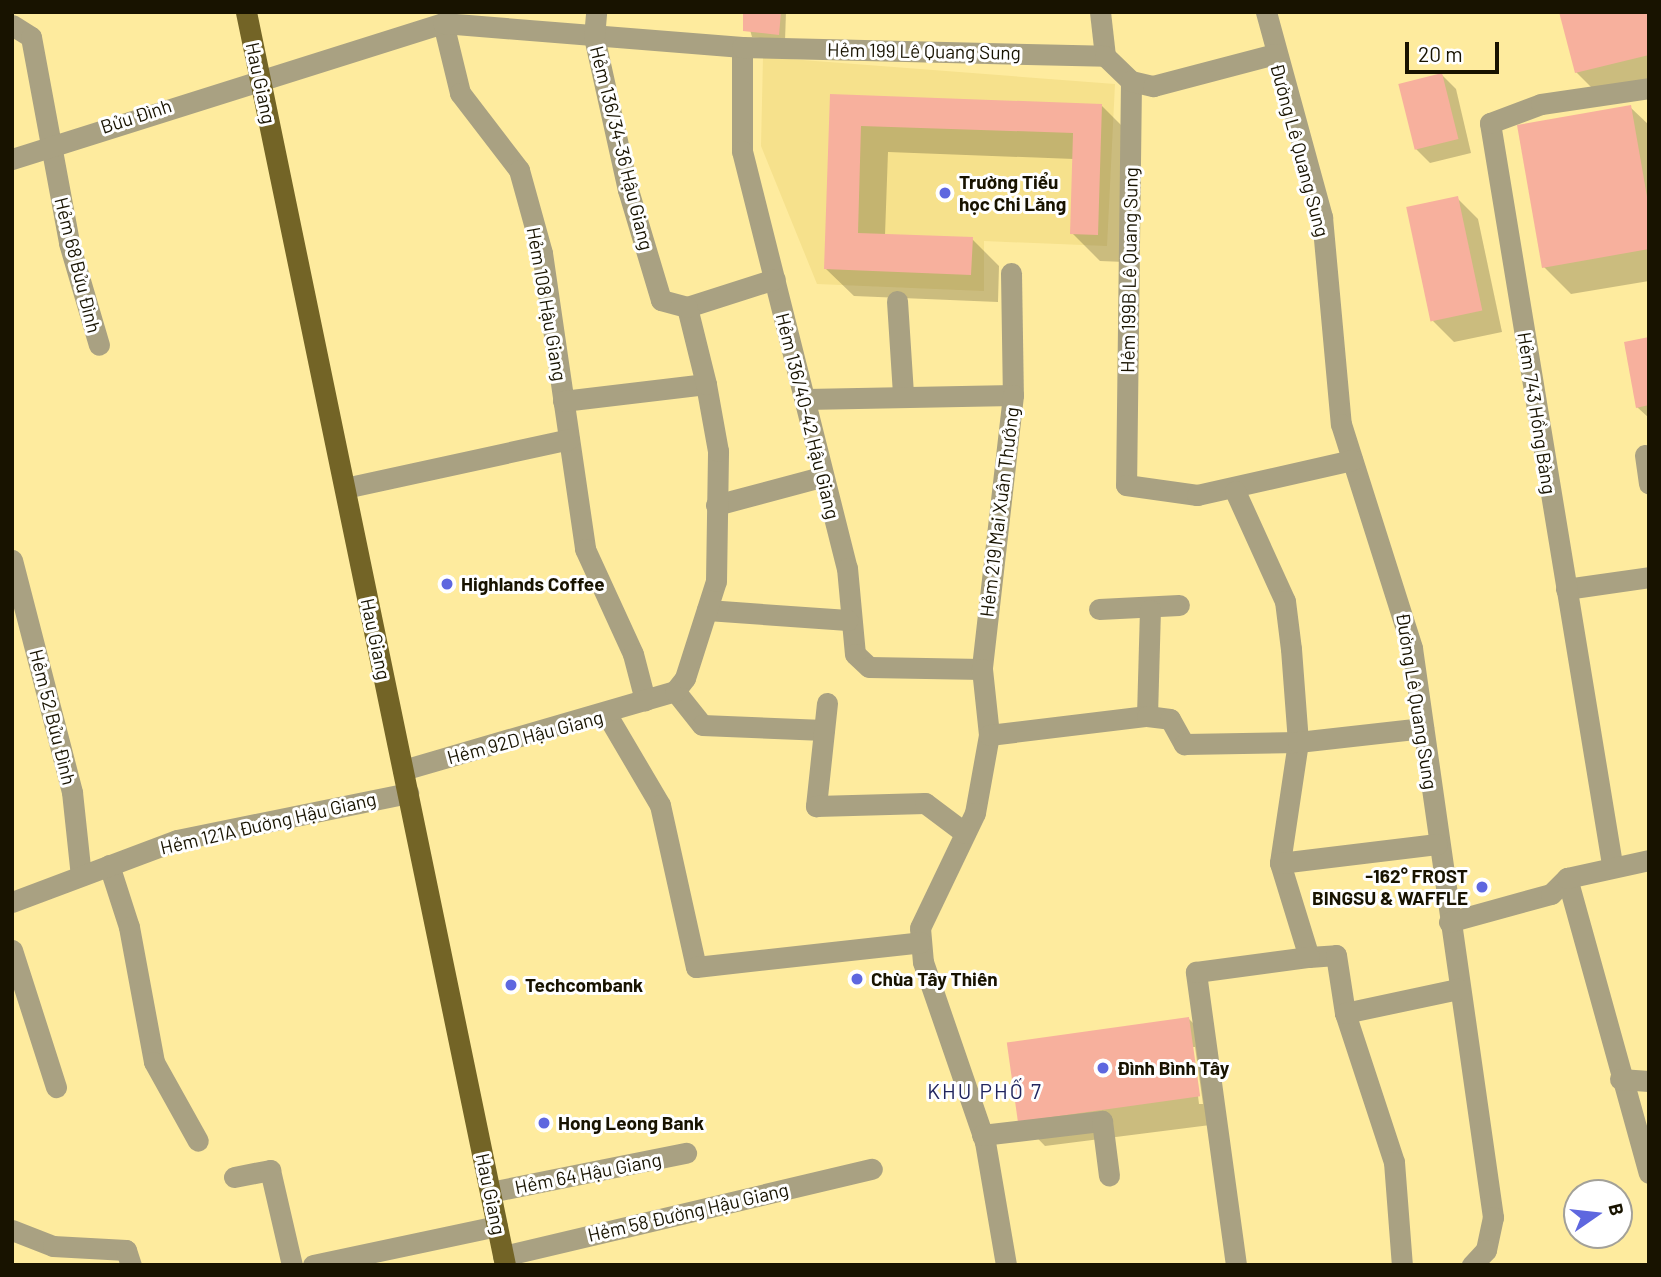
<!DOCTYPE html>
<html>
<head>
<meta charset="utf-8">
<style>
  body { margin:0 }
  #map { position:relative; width:1661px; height:1277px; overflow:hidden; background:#feeb9e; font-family:Barlow,sans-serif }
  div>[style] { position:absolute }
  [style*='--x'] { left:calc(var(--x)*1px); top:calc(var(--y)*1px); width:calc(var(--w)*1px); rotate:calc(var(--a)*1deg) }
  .built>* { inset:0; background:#f6e18c }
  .shadow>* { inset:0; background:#0003 }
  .building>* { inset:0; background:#f7b09d; transform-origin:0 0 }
  .minor>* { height:21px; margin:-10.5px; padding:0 10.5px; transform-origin:10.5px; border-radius:10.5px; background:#a9a182 }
  .major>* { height:21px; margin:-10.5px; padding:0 10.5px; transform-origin:10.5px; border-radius:10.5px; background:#736426 }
  .dots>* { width:19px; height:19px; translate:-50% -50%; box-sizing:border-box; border:4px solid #fff; border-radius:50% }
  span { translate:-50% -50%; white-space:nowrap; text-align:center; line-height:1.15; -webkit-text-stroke:6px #fff; paint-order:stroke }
  .street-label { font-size:19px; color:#181300 }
  .poi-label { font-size:19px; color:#181300; font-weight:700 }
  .left { translate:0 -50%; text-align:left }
  .right { translate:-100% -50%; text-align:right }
  .neighbourhood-label { font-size:21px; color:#22265f; letter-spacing:2px }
  .frame { position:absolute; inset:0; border:14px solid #181300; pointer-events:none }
  .north { position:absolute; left:1563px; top:1179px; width:70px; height:70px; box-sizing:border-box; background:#fff; border:2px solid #a3a199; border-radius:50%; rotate:76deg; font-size:19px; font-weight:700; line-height:28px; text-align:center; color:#181300 }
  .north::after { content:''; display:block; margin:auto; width:24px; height:32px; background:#5e67df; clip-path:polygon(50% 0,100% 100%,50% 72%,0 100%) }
  .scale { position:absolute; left:1405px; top:42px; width:94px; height:32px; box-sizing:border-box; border:4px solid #181300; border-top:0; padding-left:9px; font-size:21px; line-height:24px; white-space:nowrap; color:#181300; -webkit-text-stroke:5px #fff; paint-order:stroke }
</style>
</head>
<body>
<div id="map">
  <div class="built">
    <div style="clip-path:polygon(763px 57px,1115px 84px,1107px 246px,984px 241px,984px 291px,817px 284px,761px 146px)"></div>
  </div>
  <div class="shadow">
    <div style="clip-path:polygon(745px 12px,786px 12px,785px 41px,752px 37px)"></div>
    <div style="clip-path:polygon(1649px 12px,1649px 81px,1597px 93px,1576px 72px)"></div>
    <div style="clip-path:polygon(1442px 75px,1456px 89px,1471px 153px,1430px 163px,1416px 149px)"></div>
    <div style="clip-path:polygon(832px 95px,1101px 105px,1129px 133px,1125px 262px,1100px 261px,1072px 233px,1074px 159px,888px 152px,885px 235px,972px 239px,999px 266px,998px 302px,854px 296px,826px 269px)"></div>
    <div style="clip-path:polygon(1630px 107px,1649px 125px,1649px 281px,1571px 294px,1544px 267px)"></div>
    <div style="clip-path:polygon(1457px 198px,1478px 219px,1502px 332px,1454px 342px,1433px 321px)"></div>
    <div style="clip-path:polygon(1649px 339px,1649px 418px,1637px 407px)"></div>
    <div style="clip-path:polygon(evenodd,1189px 1019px,1216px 1046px,1226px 1123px,1045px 1146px,1018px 1118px,1189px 1019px,1192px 1047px,1195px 1047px,1203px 1104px,1199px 1104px,1192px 1047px)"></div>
  </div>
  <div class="building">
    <div style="clip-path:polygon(743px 12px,781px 12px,779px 35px,743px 31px)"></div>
    <div style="clip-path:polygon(1559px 12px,1649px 12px,1649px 55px,1575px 73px)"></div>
    <div style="left:1442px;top:73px;width:68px;height:45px;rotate:76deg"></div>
    <div style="clip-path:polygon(830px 94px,1102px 104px,1098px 235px,1070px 234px,1073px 133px,861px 126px,858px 233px,973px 237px,971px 275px,824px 269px)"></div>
    <div style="clip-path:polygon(1631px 105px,1649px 208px,1649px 249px,1542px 268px,1517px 125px)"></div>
    <div style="left:1458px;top:196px;width:117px;height:53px;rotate:78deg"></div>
    <div style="clip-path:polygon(1649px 337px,1649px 405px,1636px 408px,1624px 342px)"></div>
    <div style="left:1189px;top:1017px;width:80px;height:184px;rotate:82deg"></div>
  </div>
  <div class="minor">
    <div style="--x:1100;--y:12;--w:44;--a:83.5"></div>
    <div style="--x:1266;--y:12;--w:213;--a:74.7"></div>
    <div style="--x:1322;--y:217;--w:208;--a:84.8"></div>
    <div style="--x:1341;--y:424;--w:235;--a:72.4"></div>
    <div style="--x:1412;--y:648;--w:575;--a:81.9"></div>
    <div style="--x:1493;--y:1217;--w:34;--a:102"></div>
    <div style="--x:1486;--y:1250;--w:21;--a:133"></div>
    <div style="--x:443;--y:23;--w:72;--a:76.3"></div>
    <div style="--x:460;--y:93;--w:97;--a:52.5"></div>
    <div style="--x:519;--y:170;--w:86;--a:74.5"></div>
    <div style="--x:542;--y:253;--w:299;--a:81.7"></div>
    <div style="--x:585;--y:549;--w:115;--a:65.4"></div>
    <div style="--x:633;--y:654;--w:48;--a:75.4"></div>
    <div style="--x:12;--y:25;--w:22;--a:32"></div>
    <div style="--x:31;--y:37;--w:209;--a:79.5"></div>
    <div style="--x:69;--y:243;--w:106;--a:73.6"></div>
    <div style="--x:742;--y:47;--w:104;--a:90"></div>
    <div style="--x:742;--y:151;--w:430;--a:75.9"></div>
    <div style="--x:847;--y:568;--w:86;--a:84.7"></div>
    <div style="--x:855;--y:654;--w:19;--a:43"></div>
    <div style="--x:869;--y:667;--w:113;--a:1"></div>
    <div style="--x:1131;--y:81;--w:404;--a:90.7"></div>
    <div style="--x:1126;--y:485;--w:72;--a:8"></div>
    <div style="--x:1197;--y:495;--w:159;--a:-12.7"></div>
    <div style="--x:12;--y:159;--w:452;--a:-17.5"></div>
    <div style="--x:443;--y:23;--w:300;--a:4.6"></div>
    <div style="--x:742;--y:47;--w:363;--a:1.4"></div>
    <div style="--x:1105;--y:56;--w:36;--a:44"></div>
    <div style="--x:1131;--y:81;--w:23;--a:13"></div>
    <div style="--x:1153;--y:86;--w:126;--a:-14.7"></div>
    <div style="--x:1011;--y:273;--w:122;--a:89.1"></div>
    <div style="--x:897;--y:301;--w:93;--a:86.3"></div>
    <div style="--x:687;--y:307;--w:92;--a:-17.7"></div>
    <div style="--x:806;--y:399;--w:207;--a:-1.1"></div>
    <div style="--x:1013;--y:395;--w:276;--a:96.5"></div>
    <div style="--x:982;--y:669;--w:66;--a:83.9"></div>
    <div style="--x:989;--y:735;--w:79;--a:100.2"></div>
    <div style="--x:975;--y:813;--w:127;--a:115.6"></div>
    <div style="--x:920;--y:928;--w:34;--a:85"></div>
    <div style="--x:923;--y:962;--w:190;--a:71"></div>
    <div style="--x:985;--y:1142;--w:125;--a:80.3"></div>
    <div style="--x:563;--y:401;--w:144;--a:-6.8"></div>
    <div style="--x:1645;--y:455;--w:29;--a:82"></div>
    <div style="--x:345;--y:488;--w:229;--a:-12.3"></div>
    <div style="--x:1235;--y:491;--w:121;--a:65.6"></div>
    <div style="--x:1285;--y:601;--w:48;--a:82.9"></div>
    <div style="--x:1291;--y:649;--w:93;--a:85.7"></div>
    <div style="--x:1298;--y:742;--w:122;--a:98.5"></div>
    <div style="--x:1280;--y:863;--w:98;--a:72.9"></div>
    <div style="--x:1309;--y:957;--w:27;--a:-4"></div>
    <div style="--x:1336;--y:955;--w:59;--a:81.2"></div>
    <div style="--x:1345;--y:1013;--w:157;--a:71.8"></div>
    <div style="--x:1394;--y:1162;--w:103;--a:85.6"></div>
    <div style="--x:716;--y:505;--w:109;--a:-14.9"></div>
    <div style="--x:12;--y:560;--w:240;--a:75.5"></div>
    <div style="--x:72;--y:792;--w:84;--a:83.9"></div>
    <div style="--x:1566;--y:589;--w:84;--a:-8.2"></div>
    <div style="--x:1099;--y:609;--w:80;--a:-2.9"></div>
    <div style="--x:707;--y:610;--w:141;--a:4.1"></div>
    <div style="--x:675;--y:691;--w:43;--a:51.5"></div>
    <div style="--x:702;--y:725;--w:122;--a:2.3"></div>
    <div style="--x:827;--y:703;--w:104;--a:96.1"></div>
    <div style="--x:816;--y:806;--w:109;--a:-1.6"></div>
    <div style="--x:925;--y:803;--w:50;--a:36.9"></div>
    <div style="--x:607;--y:715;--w:104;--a:59.5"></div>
    <div style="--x:660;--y:805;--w:166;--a:77.5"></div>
    <div style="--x:696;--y:967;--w:226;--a:-6.3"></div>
    <div style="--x:1147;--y:716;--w:106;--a:-88.4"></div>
    <div style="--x:989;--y:735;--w:159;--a:-6.9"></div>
    <div style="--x:1147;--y:716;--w:23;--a:7"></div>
    <div style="--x:1170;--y:719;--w:29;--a:61"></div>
    <div style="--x:1184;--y:744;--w:114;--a:-1"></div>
    <div style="--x:1298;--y:742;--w:126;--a:-6.4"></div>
    <div style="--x:403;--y:770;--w:283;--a:-16.2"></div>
    <div style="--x:675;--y:691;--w:16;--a:-52"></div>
    <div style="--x:685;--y:678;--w:102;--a:-72.3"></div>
    <div style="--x:716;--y:581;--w:130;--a:-89.1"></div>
    <div style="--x:718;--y:451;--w:68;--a:-100.2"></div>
    <div style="--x:706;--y:384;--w:79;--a:-103.9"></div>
    <div style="--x:687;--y:307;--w:27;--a:-165"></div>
    <div style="--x:661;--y:300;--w:115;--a:-106.7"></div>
    <div style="--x:628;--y:190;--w:157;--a:-102.5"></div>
    <div style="--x:594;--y:37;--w:25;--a:-85"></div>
    <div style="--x:1280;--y:863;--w:158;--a:-6.9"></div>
    <div style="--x:1612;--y:864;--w:751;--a:-99.35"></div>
    <div style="--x:1490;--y:123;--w:54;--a:-20.4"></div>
    <div style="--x:1541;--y:104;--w:109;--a:-8.4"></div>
    <div style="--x:109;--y:865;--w:65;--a:72.1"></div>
    <div style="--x:129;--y:927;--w:137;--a:79.5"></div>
    <div style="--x:154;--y:1062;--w:90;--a:60.9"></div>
    <div style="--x:1567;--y:878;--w:306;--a:74.5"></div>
    <div style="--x:12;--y:902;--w:176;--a:-20.6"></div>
    <div style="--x:177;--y:840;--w:236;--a:-11.5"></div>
    <div style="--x:1449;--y:922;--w:106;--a:-15.4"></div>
    <div style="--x:1551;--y:894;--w:23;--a:-45"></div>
    <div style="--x:1567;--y:878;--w:84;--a:-12.4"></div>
    <div style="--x:12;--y:950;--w:144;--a:72.2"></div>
    <div style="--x:1345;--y:1013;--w:116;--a:-12"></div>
    <div style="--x:1620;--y:1079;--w:29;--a:4"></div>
    <div style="--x:982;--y:1135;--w:121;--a:-6.7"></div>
    <div style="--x:1102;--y:1121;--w:55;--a:82.7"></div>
    <div style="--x:234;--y:1177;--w:37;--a:-11"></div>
    <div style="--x:270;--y:1170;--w:98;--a:77"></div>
    <div style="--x:490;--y:1192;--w:200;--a:-11.3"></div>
    <div style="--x:12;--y:1230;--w:44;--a:21.3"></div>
    <div style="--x:53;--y:1246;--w:73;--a:3.1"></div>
    <div style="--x:126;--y:1250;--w:16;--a:72"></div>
    <div style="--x:503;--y:1256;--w:379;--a:-13.3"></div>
    <div style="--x:313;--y:1265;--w:188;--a:-12"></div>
    <div style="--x:1236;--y:1265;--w:296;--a:-97.8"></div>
    <div style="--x:1196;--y:972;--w:114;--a:-7.6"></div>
  </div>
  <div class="major">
    <div style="--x:246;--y:12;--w:1279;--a:78.32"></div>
  </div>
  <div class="dots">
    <div style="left:945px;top:193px;background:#5e67df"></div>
    <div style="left:447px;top:584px;background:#5e67df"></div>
    <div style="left:1482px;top:887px;background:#5e67df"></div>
    <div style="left:857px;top:979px;background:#5e67df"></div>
    <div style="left:511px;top:985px;background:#5e67df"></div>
    <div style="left:1103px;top:1068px;background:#5e67df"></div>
    <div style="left:544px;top:1123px;background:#5e67df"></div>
  </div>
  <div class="street-label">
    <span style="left:924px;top:51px;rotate:1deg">Hẻm 199 Lê Quang Sung</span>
    <span style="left:261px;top:83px;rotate:78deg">Hau Giang</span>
    <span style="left:136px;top:116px;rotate:-18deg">Bửu Đình</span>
    <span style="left:622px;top:148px;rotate:76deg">Hẻm 136/34-36 Hậu Giang</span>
    <span style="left:1300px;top:150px;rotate:75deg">Đường Lê Quang Sung</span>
    <span style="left:78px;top:265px;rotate:76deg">Hẻm 68 Bửu Đình</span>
    <span style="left:1129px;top:270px;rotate:-89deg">Hẻm 199B Lê Quang Sung</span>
    <span style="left:547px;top:304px;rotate:80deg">Hẻm 108 Hậu Giang</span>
    <span style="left:1537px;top:413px;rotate:81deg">Hẻm 743 Hồng Bàng</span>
    <span style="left:808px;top:416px;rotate:76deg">Hẻm 136/40-42 Hậu Giang</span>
    <span style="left:999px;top:512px;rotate:-83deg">Hẻm 219 Mai Xuân Thưởng</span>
    <span style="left:376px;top:639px;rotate:78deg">Hau Giang</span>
    <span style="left:1417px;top:701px;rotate:81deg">Đường Lê Quang Sung</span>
    <span style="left:53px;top:717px;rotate:76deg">Hẻm 52 Bửu Đình</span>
    <span style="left:525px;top:737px;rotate:-15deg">Hẻm 92D Hậu Giang</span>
    <span style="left:268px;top:823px;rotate:-13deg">Hẻm 121A Đường Hậu Giang</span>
    <span style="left:588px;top:1173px;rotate:-11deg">Hẻm 64 Hậu Giang</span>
    <span style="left:491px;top:1194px;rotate:78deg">Hau Giang</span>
    <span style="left:688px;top:1212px;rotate:-13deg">Hẻm 58 Đường Hậu Giang</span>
  </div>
  <div class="poi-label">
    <span class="left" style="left:959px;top:193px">Trường Tiểu<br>học Chi Lăng</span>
    <span class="left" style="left:461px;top:584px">Highlands Coffee</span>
    <span class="right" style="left:1468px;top:887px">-162° FROST<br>BINGSU &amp; WAFFLE</span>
    <span class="left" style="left:871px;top:979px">Chùa Tây Thiên</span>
    <span class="left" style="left:525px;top:985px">Techcombank</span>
    <span class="left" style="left:1117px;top:1068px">Đình Bình Tây</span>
    <span class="left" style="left:558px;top:1123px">Hong Leong Bank</span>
  </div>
  <div class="neighbourhood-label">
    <span style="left:985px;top:1091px">KHU PHỐ 7</span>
  </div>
  <div class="frame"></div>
  <div class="north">B</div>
  <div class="scale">20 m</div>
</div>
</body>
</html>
